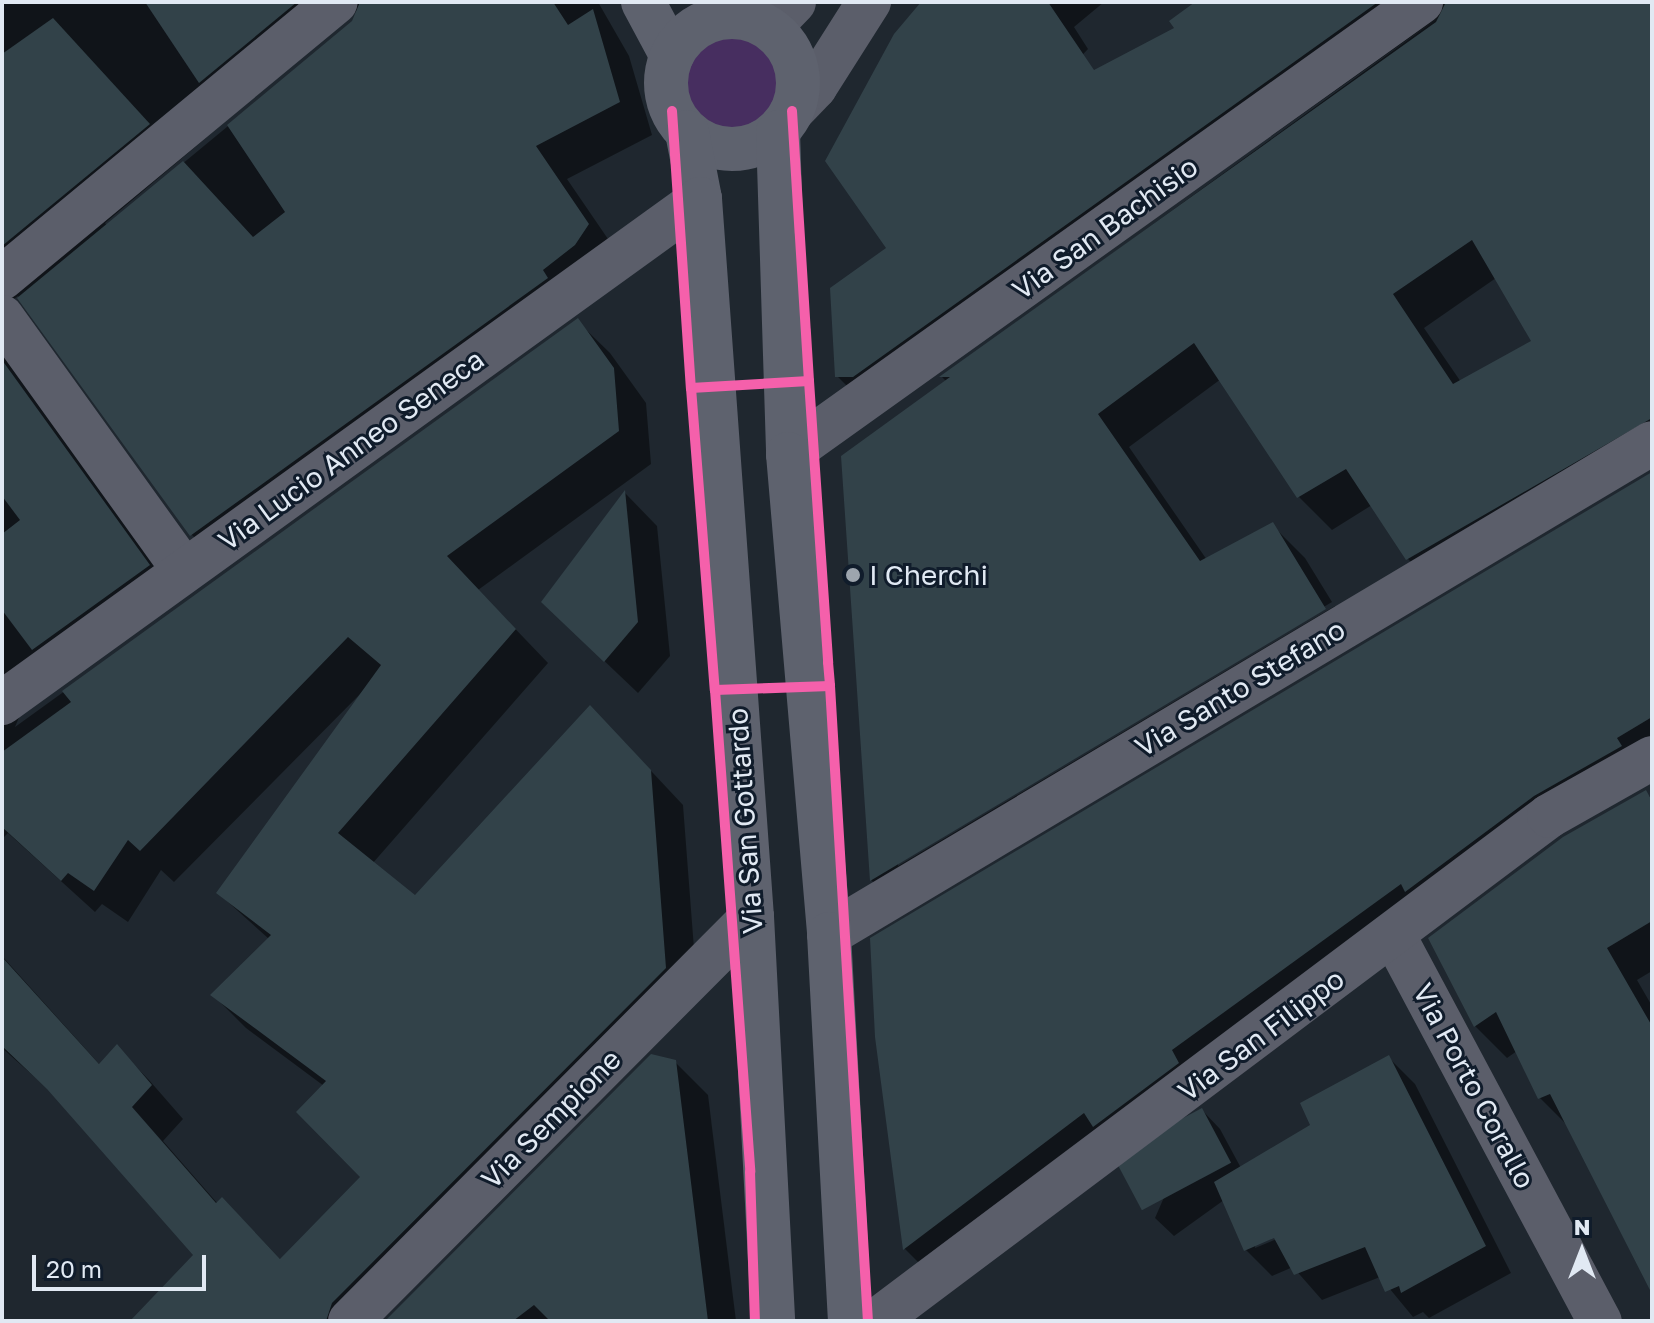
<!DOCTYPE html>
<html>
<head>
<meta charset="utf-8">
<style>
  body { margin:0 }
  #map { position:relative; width:1654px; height:1323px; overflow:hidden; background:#1f272f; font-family:"Golos Text",sans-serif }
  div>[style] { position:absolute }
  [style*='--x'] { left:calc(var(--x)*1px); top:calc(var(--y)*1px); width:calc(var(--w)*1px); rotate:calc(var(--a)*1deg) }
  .green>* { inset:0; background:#472e60 }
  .shadow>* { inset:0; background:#0007 }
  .building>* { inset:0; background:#324249; transform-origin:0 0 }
  .minor>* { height:44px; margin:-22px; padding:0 22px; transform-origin:22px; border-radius:22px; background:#5b5e6a }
  .tertiary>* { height:44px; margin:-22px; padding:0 22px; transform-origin:22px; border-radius:22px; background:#5b5e6a }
  .secondary>* { height:44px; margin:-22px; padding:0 22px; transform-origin:22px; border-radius:22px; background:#5e626e }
  .secondary>.ring { margin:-22px; padding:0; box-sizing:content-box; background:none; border:44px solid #5e626e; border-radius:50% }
  .cycleway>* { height:10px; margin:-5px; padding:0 5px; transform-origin:5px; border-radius:5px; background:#f560ab }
  .dots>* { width:22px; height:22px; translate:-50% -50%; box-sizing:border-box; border:4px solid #101c2b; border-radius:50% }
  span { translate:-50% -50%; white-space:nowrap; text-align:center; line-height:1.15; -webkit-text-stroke:6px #101c2b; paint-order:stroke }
  .street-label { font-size:28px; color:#e1e9f3 }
  .poi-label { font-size:28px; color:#e1e9f3 }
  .left { translate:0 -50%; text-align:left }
  .frame { position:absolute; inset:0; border:4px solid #e1e9f3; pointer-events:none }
  .north { position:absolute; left:1542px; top:1211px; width:80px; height:80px; -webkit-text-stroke:6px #101c2b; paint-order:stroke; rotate:0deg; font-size:22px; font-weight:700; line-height:32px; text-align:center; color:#e1e9f3 }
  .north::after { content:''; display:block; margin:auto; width:28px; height:36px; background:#e1e9f3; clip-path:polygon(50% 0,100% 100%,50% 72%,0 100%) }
  .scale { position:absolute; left:32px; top:1255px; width:174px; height:36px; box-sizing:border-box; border:4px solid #e1e9f3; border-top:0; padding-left:10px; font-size:24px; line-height:28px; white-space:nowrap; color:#e1e9f3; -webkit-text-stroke:6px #101c2b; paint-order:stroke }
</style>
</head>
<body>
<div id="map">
  <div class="green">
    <div style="clip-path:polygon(717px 19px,756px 21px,787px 43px,798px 85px,757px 145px,708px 145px,679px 124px,672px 111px,666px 83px,672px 56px,683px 39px)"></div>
  </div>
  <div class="shadow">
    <div style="clip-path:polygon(evenodd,2px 2px,598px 2px,629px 56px,652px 135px,567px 179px,621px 258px,224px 567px,192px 535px,18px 296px,11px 301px,181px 599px,20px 715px,15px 727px,577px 321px,610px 353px,646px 403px,651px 464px,478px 590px,548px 663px,372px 864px,415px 898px,623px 741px,683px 805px,698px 1001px,380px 1321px,133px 1321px,196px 1255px,56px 1096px,2px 1048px,2px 956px,100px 1065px,117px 1047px,149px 1080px,183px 1119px,163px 1141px,218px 1204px,223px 1199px,281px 1260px,362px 1177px,324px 1086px,246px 1028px,213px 995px,269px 939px,218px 893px,370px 684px,174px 882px,161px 870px,128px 922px,102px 904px,95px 912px,8px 833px,2px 839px,2px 2px,358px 10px,354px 22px,107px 226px,105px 223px,358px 10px)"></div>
    <div style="clip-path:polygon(evenodd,923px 2px,1104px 2px,1074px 27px,1088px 49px,980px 163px,1177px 28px,1198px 2px,1652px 2px,1652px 466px,1441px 592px,1408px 559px,1372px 505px,1332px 530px,1299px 497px,1221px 379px,1129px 447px,1207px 560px,1272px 525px,1305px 558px,1332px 602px,898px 861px,898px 866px,1335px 606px,1357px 642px,904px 912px,871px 880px,947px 382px,942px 377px,1445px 13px,886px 409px,870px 409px,837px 376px,889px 249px,923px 2px,1496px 278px,1534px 342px,1461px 382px,1424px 328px,1496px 278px)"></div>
    <div style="clip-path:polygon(1652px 474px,1652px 769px,937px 1281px,905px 1249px,877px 1036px)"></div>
    <div style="clip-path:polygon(625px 493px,657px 526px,670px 656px,638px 693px,577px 635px)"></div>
    <div style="clip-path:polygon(1646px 793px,1652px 799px,1652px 971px,1637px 980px,1652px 1006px,1652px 1289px,1568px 1126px,1540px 1098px,1517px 1051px,1507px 1058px,1475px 1026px)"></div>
    <div style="clip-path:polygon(evenodd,1389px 1058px,1415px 1084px,1511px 1273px,1429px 1318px,1423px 1312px,1413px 1317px,1380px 1277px,1322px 1300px,1293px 1267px,1272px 1276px,1246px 1250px,1224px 1200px,1174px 1236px,1155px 1218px,1202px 1110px,1220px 1129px,1241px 1168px,1312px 1126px,1389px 1058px,1283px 1233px,1284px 1236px,1255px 1248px,1255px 1244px,1283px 1233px)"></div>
    <div style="clip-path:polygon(675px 1062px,708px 1095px,736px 1321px,388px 1321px)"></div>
  </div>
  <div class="building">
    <div style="clip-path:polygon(145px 2px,297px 2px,199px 83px)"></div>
    <div style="clip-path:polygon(360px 2px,553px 2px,568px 25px,593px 9px,620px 102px,536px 146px,589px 224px,575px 245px,543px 270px,548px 278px,190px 536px,17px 298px,183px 161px,253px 237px,285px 212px,227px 125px,352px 21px)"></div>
    <div style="clip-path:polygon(921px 2px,1048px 2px,1094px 70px,1174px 28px,1169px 21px,1195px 2px,1378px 2px,853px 377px,835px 377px,830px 288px,886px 248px,825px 161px,894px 34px)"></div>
    <div style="clip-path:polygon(evenodd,1446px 2px,1652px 2px,1652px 418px,1406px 560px,1346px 469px,1297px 498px,1194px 343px,1098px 414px,1200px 561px,1273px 522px,1326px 609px,870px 881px,841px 456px,950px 377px,939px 377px,1436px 22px,1446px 2px,1472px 240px,1531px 341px,1453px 384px,1393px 294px,1472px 240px)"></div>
    <div style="clip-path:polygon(53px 18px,150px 124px,2px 246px,2px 54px)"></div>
    <div style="clip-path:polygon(578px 318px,614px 368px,619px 431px,447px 556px,516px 629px,338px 833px,415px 895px,590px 705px,651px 770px,666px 968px,332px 1303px,326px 1321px,130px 1321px,193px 1255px,47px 1089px,2px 1046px,2px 957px,99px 1064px,117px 1044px,152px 1085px,132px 1107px,216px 1203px,222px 1197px,280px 1259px,360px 1177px,296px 1112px,326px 1081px,210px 995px,271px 935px,216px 893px,381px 665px,348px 637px,140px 851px,128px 840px,94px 891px,68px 873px,61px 881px,2px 827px,2px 752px,71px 702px,62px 691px)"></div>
    <div style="clip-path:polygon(2px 360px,150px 565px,32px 650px,2px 610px,2px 534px,20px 520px,2px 496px)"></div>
    <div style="clip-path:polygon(1652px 472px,1652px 717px,1617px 738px,1622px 746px,1534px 796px,1405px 892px,1401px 884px,1172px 1050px,1179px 1063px,1093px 1127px,1084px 1113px,903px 1250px,875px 1037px,870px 938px)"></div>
    <div style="clip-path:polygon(625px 490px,638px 622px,604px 662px,541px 602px)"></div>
    <div style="clip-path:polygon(1646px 790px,1652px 801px,1652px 921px,1607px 948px,1652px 1026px,1652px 1294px,1550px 1094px,1538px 1099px,1496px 1012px,1474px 1027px,1428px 938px,1563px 837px)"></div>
    <div style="clip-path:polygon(651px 1054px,676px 1060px,708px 1321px,550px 1321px,534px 1305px,513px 1321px,385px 1321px)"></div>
    <div style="clip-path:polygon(1389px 1055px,1486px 1246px,1401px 1293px,1399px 1286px,1385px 1292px,1365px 1247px,1294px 1275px,1274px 1238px,1244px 1251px,1214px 1182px,1310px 1125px,1300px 1103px)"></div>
    <div style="left:1202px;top:1108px;width:62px;height:101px;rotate:62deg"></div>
  </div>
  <div class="minor">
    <div style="--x:2;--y:278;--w:433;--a:-39.6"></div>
    <div style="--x:2;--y:317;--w:312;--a:54.3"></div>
    <div style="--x:788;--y:454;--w:778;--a:-35.53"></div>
    <div style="--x:2;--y:703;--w:861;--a:-35.83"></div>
    <div style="--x:829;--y:934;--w:958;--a:-30.82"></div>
    <div style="--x:1394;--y:936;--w:437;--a:61.9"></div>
    <div style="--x:350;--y:1321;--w:570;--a:-45.14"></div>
    <div style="--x:876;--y:1321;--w:841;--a:-36.88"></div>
    <div style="--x:1549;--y:816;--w:118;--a:-29.4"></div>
  </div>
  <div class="tertiary">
    <div style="--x:769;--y:28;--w:36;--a:-46"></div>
    <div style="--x:792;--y:111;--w:33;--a:-46"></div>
    <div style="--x:815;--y:87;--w:101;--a:-57.6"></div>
  </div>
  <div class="secondary">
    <div style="--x:643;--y:2;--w:61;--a:61.8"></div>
    <div class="ring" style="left:666px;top:17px;width:88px;height:88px"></div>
    <div style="--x:687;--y:132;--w:68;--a:79"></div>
    <div style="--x:700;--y:199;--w:720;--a:85.86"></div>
    <div style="--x:752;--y:917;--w:405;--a:87"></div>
    <div style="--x:778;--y:132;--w:322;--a:88.2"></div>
    <div style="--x:788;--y:454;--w:482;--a:85.1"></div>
    <div style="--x:829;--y:934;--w:388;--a:86.9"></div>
  </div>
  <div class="cycleway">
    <div style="--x:672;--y:111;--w:278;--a:86.1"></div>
    <div style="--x:691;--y:388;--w:118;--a:-3.4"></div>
    <div style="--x:809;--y:381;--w:282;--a:86.1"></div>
    <div style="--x:828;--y:662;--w:24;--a:85"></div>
    <div style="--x:830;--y:686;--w:115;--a:178"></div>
    <div style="--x:715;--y:690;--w:483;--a:85.8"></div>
    <div style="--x:750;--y:1172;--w:149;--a:88.1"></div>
    <div style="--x:792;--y:111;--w:271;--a:86.4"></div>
    <div style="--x:691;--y:388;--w:303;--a:85.5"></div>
    <div style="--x:830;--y:686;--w:636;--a:86.58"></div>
  </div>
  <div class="dots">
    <div style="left:853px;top:575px;background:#9da5ae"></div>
  </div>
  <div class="street-label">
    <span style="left:1105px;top:228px;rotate:-36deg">Via San Bachisio</span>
    <span style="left:351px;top:450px;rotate:-36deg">Via Lucio Anneo Seneca</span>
    <span style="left:1240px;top:688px;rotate:-31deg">Via Santo Stefano</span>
    <span style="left:745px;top:821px;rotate:-94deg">Via San Gottardo</span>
    <span style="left:1261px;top:1035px;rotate:-37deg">Via San Filippo</span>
    <span style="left:1474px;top:1086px;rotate:62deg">Via Porto Corallo</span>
    <span style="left:551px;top:1119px;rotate:-45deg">Via Sempione</span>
  </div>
  <div class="poi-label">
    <span class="left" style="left:869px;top:575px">I Cherchi</span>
  </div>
  <div class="frame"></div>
  <div class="north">N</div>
  <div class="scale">20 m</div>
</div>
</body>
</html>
